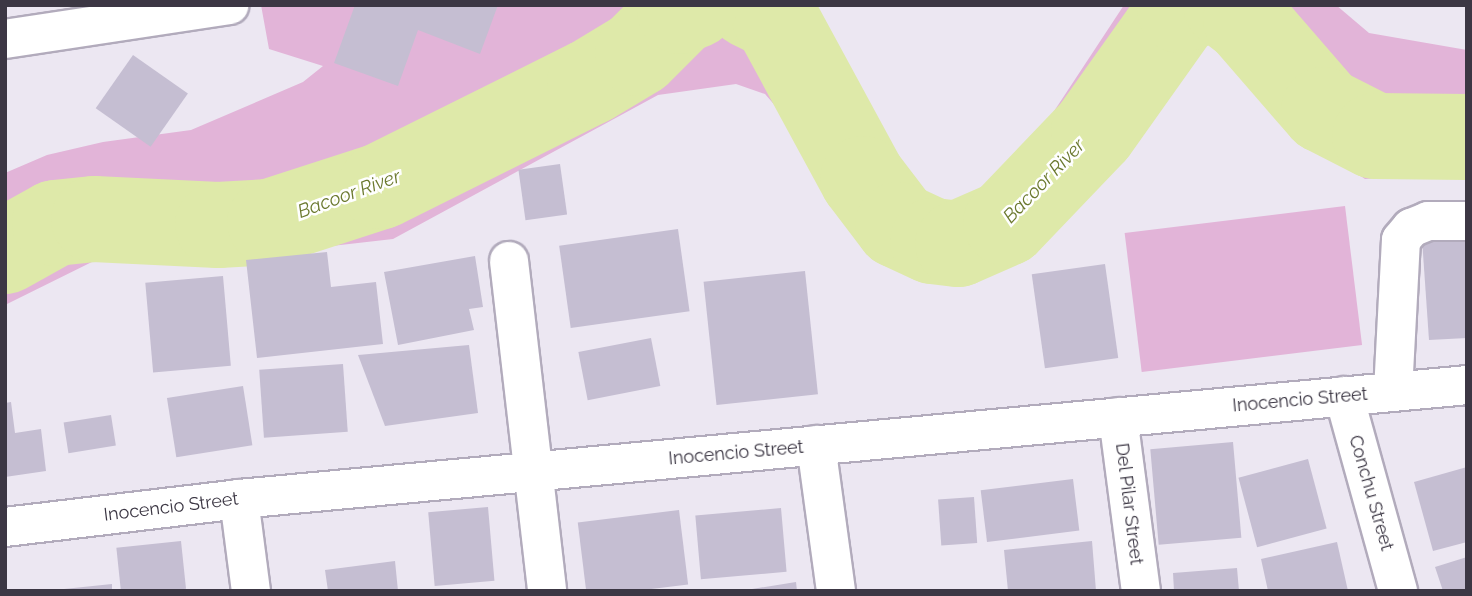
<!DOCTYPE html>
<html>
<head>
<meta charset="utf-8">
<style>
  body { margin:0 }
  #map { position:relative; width:1472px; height:596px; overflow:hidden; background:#ece7f2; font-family:Raleway,sans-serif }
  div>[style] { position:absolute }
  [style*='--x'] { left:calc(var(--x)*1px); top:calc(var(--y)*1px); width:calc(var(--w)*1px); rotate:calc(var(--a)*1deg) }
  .green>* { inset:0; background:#e2b4d8; transform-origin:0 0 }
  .river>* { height:86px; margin:-43px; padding:0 43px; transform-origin:43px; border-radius:43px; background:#dee9a9 }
  .building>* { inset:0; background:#c5bed2; transform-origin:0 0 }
  .roads { filter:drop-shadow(2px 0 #b2abbc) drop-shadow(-2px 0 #b2abbc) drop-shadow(0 2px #b2abbc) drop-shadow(0 -2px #b2abbc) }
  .minor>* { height:38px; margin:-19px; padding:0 19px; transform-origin:19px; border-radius:19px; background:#fff }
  span { translate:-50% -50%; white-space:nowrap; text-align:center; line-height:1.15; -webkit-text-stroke:5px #fff; paint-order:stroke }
  .street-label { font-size:18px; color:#3c3744 }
  .water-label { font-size:19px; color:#6b792e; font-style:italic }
  .frame { position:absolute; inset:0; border:7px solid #3c3744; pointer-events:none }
</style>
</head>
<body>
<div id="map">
  <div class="green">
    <div style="clip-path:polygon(261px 5px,801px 5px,826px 28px,920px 202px,970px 199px,1037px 137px,1124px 5px,1336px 5px,1369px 33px,1467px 50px,1467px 171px,1365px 179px,1334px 158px,1260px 57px,1235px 31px,1188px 37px,1012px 255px,985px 275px,944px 284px,875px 244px,840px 210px,784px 116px,765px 94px,736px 84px,658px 95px,393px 239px,279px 252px,106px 255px,5px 305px,5px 173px,47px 155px,103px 142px,191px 130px,303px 82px,323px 66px,269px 49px)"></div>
    <div style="left:1345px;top:206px;width:140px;height:222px;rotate:83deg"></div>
  </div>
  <div class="river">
    <div style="--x:750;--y:5;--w:28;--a:26"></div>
    <div style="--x:775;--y:17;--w:184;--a:61.5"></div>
    <div style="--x:863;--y:179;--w:58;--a:52.7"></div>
    <div style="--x:898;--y:225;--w:38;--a:25"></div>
    <div style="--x:933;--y:241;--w:25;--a:7"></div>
    <div style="--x:958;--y:244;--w:52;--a:-23.6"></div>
    <div style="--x:1006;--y:223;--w:127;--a:-46.3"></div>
    <div style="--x:1094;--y:131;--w:148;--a:-54.6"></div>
    <div style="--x:1180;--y:10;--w:15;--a:-20"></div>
    <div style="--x:1226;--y:5;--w:25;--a:37"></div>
    <div style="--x:1246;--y:20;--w:119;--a:49.1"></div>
    <div style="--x:1324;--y:110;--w:57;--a:27"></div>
    <div style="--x:1375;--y:136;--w:92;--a:0.6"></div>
    <div style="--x:5;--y:251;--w:57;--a:-29.2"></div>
    <div style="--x:55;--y:223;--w:39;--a:-6"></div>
    <div style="--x:94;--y:219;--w:124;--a:2.8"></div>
    <div style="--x:218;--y:225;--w:52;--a:-3.3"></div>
    <div style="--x:270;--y:222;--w:117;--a:-18"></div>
    <div style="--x:381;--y:186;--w:233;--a:-26.5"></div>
    <div style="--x:590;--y:82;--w:56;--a:-31.1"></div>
    <div style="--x:638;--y:53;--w:59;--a:-45"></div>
    <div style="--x:680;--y:11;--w:16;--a:-22"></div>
  </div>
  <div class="building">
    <div style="clip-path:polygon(355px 5px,498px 5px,480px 54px,418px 30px,398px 86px,334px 63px)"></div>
    <div style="left:133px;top:55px;width:67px;height:65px;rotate:35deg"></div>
    <div style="left:560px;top:164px;width:51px;height:42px;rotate:82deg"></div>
    <div style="left:678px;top:229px;width:83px;height:120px;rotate:82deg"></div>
    <div style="clip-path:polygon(1467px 236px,1467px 338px,1429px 340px,1422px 239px)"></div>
    <div style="clip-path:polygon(327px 252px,331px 287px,376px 282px,383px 344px,257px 358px,246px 260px)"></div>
    <div style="clip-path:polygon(475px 256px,483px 307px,469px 309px,474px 330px,398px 345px,384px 272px)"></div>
    <div style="left:1105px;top:264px;width:95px;height:74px;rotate:82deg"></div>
    <div style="left:805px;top:271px;width:124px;height:102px;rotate:84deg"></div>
    <div style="left:223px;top:276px;width:90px;height:78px;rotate:85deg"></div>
    <div style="left:651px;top:338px;width:49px;height:74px;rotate:79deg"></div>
    <div style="clip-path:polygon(469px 345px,478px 413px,385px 426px,358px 355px)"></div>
    <div style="left:343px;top:364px;width:68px;height:84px;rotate:86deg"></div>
    <div style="left:243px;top:386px;width:60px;height:77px;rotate:81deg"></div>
    <div style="clip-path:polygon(11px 402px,15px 433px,41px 429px,46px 471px,5px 477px,5px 403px)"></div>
    <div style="left:111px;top:415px;width:31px;height:48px;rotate:81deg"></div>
    <div style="left:1233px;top:442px;width:96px;height:83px;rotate:85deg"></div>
    <div style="left:1308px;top:459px;width:72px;height:72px;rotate:75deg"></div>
    <div style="clip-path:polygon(1467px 467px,1467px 542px,1433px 551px,1414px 482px)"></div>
    <div style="left:1073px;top:479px;width:52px;height:93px;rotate:83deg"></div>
    <div style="left:974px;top:497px;width:46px;height:36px;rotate:86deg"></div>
    <div style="left:488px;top:507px;width:74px;height:60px;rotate:85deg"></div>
    <div style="left:781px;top:508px;width:64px;height:86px;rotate:85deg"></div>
    <div style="left:679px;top:510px;width:75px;height:102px;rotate:83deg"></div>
    <div style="left:181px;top:541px;width:48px;height:65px;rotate:84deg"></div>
    <div style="clip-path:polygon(1092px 541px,1096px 591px,1008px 591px,1004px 550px)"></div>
    <div style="clip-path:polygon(1337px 542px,1348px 591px,1268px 591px,1261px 559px)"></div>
    <div style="clip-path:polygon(1467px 557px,1467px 591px,1443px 591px,1435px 567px)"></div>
    <div style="clip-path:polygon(395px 561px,398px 591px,328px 591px,325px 570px)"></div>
    <div style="clip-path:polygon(1237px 568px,1239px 591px,1174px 591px,1173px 573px)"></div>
    <div style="clip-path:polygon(796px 582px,797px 591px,752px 591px,752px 589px)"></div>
    <div style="clip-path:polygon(112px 584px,112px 591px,64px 591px,64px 589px)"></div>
  </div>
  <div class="roads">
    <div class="minor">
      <div style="--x:5;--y:39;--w:227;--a:-8.6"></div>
      <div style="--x:509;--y:261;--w:332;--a:83.4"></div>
      <div style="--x:1393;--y:392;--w:152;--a:-87"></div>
      <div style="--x:1401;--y:240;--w:16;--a:-50"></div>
      <div style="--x:1411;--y:228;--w:18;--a:-22"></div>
      <div style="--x:1428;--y:221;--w:39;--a:0"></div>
      <div style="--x:1344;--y:396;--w:202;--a:74.5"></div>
      <div style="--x:1118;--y:417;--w:176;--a:82.5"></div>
      <div style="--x:816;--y:445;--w:147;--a:82.2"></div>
      <div style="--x:239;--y:499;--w:93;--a:82.6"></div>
      <div style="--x:5;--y:527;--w:236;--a:-6.8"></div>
      <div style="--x:239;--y:499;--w:1233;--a:-5.3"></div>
    </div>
  </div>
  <div class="street-label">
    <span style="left:1300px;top:400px;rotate:-5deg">Inocencio Street</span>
    <span style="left:736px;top:453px;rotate:-5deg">Inocencio Street</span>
    <span style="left:1371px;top:493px;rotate:74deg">Conchu Street</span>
    <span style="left:1129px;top:504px;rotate:83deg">Del Pilar Street</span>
    <span style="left:171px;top:507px;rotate:-7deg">Inocencio Street</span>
  </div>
  <div class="water-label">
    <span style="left:1044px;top:181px;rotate:-46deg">Bacoor River</span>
    <span style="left:349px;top:194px;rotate:-20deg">Bacoor River</span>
  </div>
  <div class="frame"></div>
</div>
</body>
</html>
